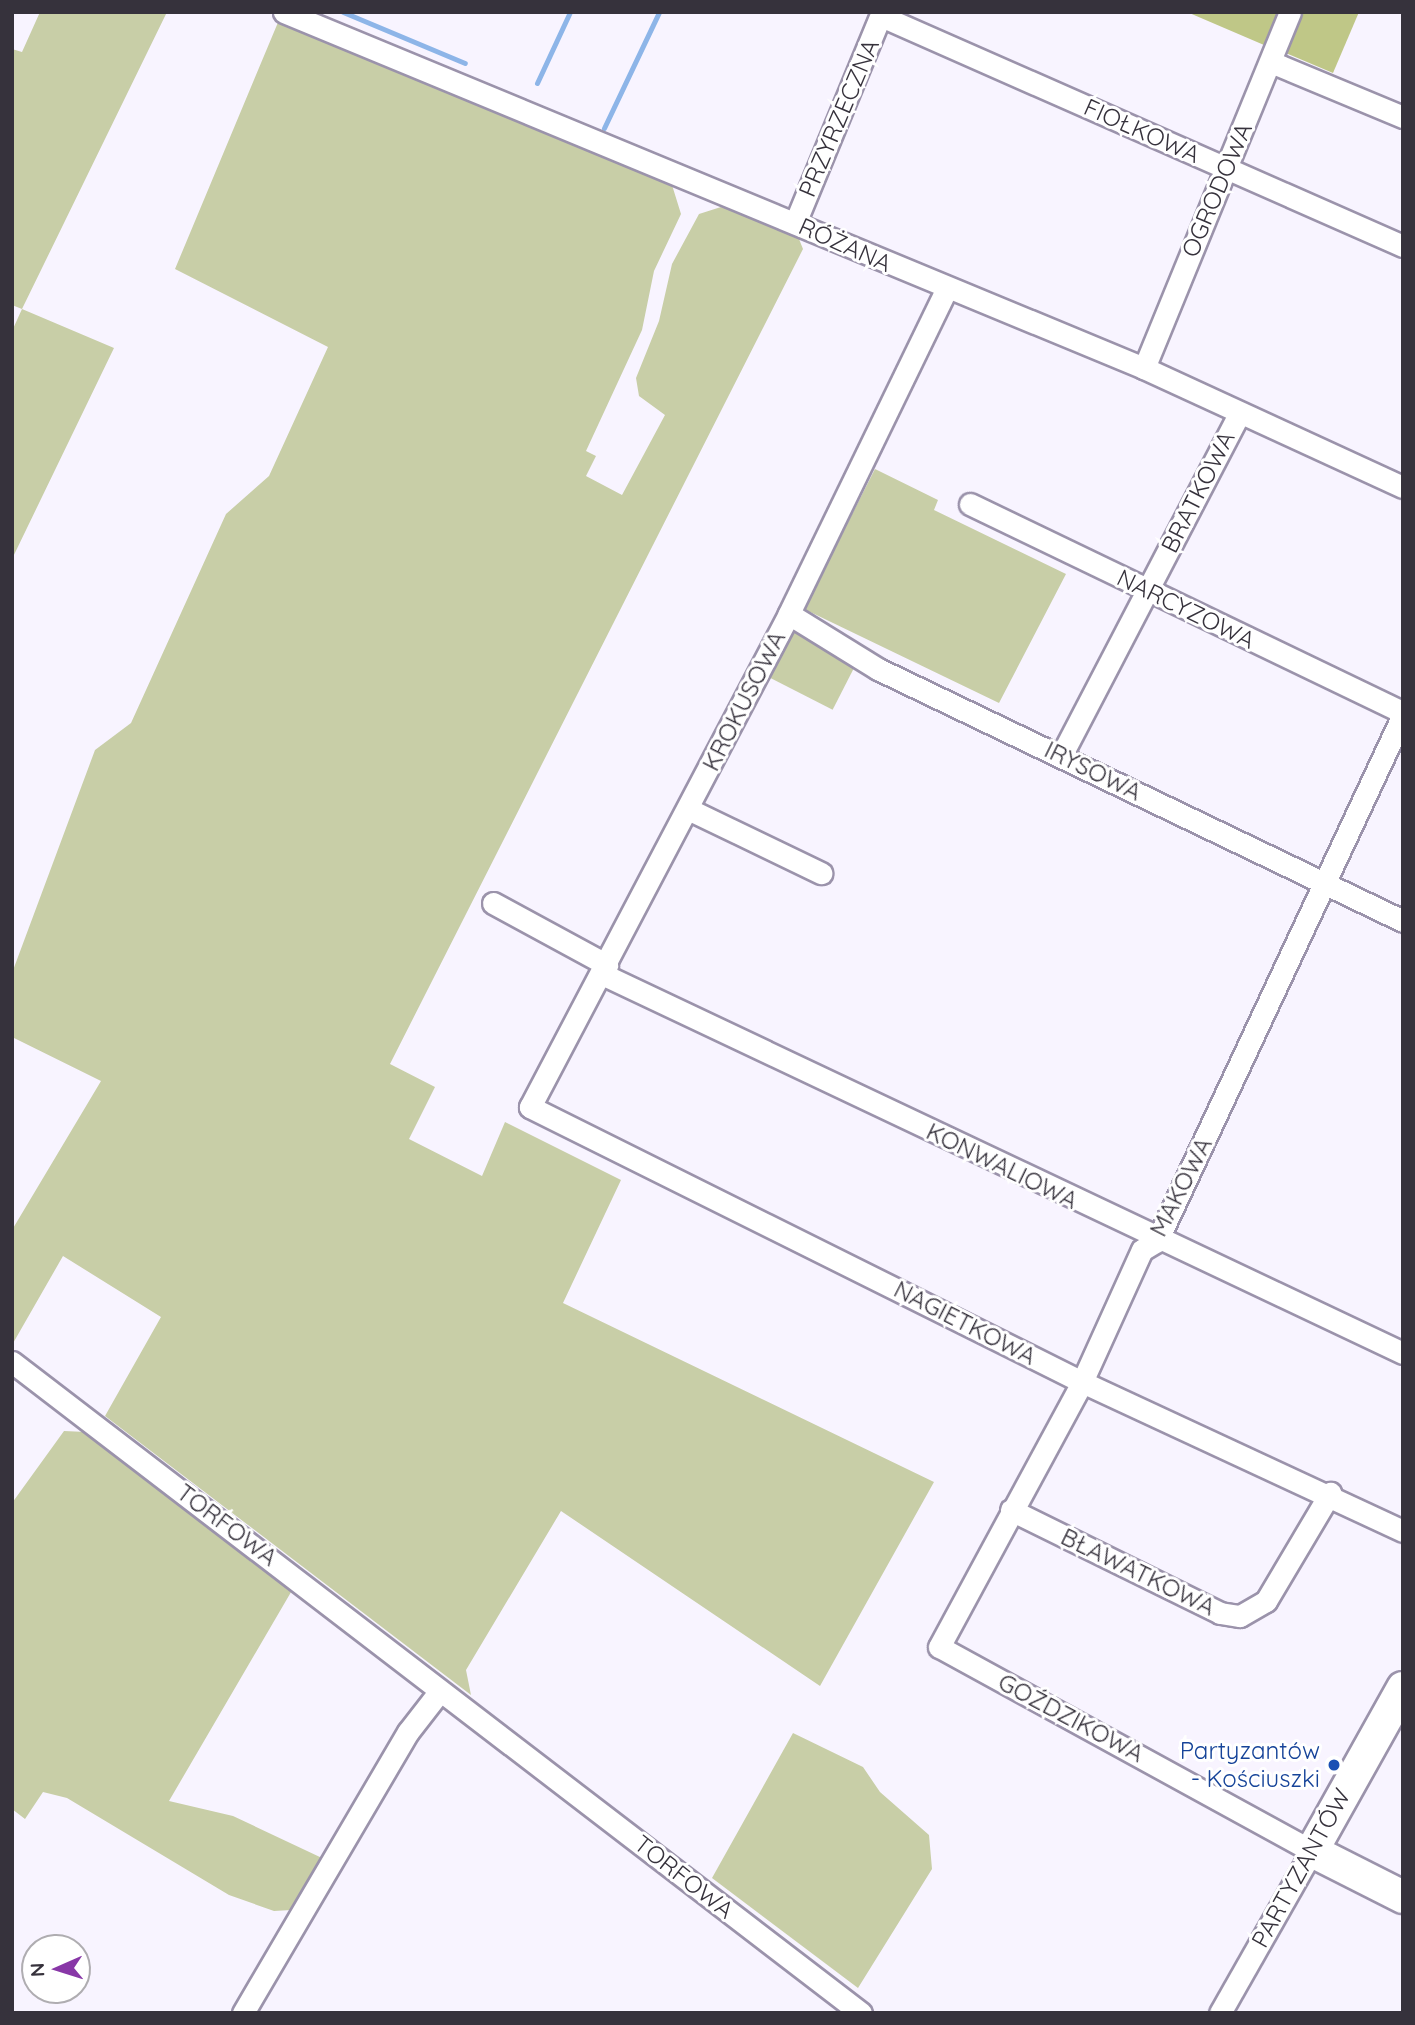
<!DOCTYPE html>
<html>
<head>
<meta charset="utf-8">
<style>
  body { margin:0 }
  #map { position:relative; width:1415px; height:2025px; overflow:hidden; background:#f8f4ff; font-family:Quicksand,sans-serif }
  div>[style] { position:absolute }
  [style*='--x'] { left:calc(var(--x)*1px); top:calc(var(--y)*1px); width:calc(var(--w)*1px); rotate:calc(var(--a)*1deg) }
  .green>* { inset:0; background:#c8cea7; transform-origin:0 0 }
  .forest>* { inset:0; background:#bfc787 }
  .stream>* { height:5px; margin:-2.5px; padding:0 2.5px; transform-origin:2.5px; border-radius:2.5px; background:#8db5e8 }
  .roads { filter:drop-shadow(2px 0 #9b93ab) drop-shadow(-2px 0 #9b93ab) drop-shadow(0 2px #9b93ab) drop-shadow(0 -2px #9b93ab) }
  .street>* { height:21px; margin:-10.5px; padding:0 10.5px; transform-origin:10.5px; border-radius:10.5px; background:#fff }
  .secondary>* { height:32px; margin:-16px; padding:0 16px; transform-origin:16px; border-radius:16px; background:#fff }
  .dots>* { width:19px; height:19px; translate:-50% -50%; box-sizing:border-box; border:4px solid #fff; border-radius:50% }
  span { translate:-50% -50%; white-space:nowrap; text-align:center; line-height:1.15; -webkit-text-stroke:6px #fff; paint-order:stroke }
  .street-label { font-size:24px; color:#36323c }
  .transit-label { font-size:24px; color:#164399 }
  .right { translate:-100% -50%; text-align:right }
  .frame { position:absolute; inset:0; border:14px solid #36323c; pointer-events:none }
  .north { position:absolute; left:21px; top:1934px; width:70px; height:70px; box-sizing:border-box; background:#fff; border:2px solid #afadb1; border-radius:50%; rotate:267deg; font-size:19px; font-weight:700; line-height:28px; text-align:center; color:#36323c }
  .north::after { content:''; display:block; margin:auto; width:24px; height:32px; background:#8837a7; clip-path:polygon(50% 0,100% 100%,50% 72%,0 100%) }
</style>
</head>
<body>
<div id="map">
  <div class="green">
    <div style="clip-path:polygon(40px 12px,167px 12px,22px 309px,114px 348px,12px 559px,12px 331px,22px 309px,12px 305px,12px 49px,22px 52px)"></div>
    <div style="clip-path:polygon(279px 20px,672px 185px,681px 214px,654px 271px,642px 330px,586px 451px,596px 456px,586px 476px,622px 495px,665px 415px,639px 396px,636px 378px,659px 321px,672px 264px,699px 214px,721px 207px,749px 214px,799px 239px,803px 249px,390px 1064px,435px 1087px,409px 1139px,482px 1176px,505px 1122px,621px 1180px,563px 1303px,934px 1482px,820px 1686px,561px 1511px,466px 1670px,471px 1695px,105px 1416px,161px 1317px,63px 1256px,12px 1345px,12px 1230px,101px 1081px,12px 1037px,12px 973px,95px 750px,131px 723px,226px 514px,269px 476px,328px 347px,175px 269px)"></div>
    <div style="clip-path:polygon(875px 469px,938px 500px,934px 510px,1066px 574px,999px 703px,804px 609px)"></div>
    <div style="left:793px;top:629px;width:72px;height:54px;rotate:27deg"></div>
    <div style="clip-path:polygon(64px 1431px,86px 1432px,294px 1587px,169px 1801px,233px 1816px,322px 1858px,291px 1910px,274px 1911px,229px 1895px,67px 1798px,43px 1792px,25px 1819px,12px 1809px,12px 1503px)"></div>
    <div style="clip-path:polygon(793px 1733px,863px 1767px,880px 1792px,929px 1835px,932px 1869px,858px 1988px,712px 1878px)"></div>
  </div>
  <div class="forest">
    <div style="clip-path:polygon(1187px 12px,1278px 12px,1264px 45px)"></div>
    <div style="clip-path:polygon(1298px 12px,1359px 12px,1333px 73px,1281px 51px)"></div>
  </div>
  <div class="stream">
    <div style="--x:343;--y:12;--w:132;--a:22.7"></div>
    <div style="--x:537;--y:83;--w:78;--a:-65.1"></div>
    <div style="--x:604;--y:128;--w:128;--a:-64.6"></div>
  </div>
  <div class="roads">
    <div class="street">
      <div style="--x:284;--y:12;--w:931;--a:22.49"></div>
      <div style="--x:1144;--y:368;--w:285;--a:24.7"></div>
      <div style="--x:881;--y:16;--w:570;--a:23.78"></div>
      <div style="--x:1271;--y:62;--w:143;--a:22.6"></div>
      <div style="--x:795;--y:223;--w:228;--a:-67.6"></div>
      <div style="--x:946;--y:290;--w:360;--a:115.9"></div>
      <div style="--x:789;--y:614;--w:557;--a:117.72"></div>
      <div style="--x:530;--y:1107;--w:617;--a:26.48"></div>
      <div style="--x:1082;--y:1382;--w:354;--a:24.9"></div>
      <div style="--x:1144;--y:368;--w:385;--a:-67.7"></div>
      <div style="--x:970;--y:504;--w:480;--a:25.7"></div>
      <div style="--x:789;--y:614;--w:105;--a:31.7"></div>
      <div style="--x:878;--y:669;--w:582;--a:25.64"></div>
      <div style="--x:1061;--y:756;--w:386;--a:-62.5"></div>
      <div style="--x:688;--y:809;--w:148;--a:25.7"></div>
      <div style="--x:493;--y:903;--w:130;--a:28.5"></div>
      <div style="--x:602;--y:974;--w:886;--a:25.32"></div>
      <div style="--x:12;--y:1362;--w:1070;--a:37.48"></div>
      <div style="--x:1011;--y:1510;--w:233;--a:26.2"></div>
      <div style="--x:1220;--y:1613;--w:20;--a:9"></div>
      <div style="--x:1240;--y:1616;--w:30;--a:-30"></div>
      <div style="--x:1266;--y:1601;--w:126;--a:-59.3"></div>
      <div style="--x:243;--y:2013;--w:326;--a:-59.6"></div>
      <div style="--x:408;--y:1732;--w:51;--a:-52.2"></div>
      <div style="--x:1220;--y:2013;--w:186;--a:-60.4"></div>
      <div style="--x:1312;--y:1851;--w:425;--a:-151.3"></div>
      <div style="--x:939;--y:1647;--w:301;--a:-61.6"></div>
      <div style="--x:1082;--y:1382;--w:145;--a:-65.6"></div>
      <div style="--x:1142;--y:1250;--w:17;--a:-31"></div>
      <div style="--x:1157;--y:1241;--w:581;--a:-64.94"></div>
    </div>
    <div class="secondary">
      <div style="--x:1403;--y:1688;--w:187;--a:119.2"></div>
      <div style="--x:1312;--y:1851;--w:102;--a:26.8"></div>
    </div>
  </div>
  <div class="dots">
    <div style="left:1334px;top:1765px;background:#1a4fb4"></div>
  </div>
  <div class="street-label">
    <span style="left:839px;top:118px;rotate:-67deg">PRZYRZECZNA</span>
    <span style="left:1142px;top:131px;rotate:24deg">FIOŁKOWA</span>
    <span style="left:1217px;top:190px;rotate:-67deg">OGRODOWA</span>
    <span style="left:845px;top:245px;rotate:24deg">RÓŻANA</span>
    <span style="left:1198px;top:492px;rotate:-63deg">BRATKOWA</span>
    <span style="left:1186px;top:609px;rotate:26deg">NARCYZOWA</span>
    <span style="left:744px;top:701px;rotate:-63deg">KROKUSOWA</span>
    <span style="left:1093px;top:771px;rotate:26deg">IRYSOWA</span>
    <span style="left:1002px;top:1166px;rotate:26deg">KONWALIOWA</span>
    <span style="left:1181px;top:1187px;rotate:-63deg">MAKOWA</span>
    <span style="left:965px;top:1323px;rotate:27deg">NAGIETKOWA</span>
    <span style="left:227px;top:1525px;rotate:37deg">TORFOWA</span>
    <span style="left:1138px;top:1572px;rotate:26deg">BŁAWATKOWA</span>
    <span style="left:1071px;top:1718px;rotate:28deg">GOŹDZIKOWA</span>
    <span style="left:1301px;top:1868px;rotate:-61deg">PARTYZANTÓW</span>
    <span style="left:684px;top:1877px;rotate:38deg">TORFOWA</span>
  </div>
  <div class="transit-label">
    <span class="right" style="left:1320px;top:1765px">Partyzantów<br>- Kościuszki</span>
  </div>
  <div class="frame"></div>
  <div class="north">N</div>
</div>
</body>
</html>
